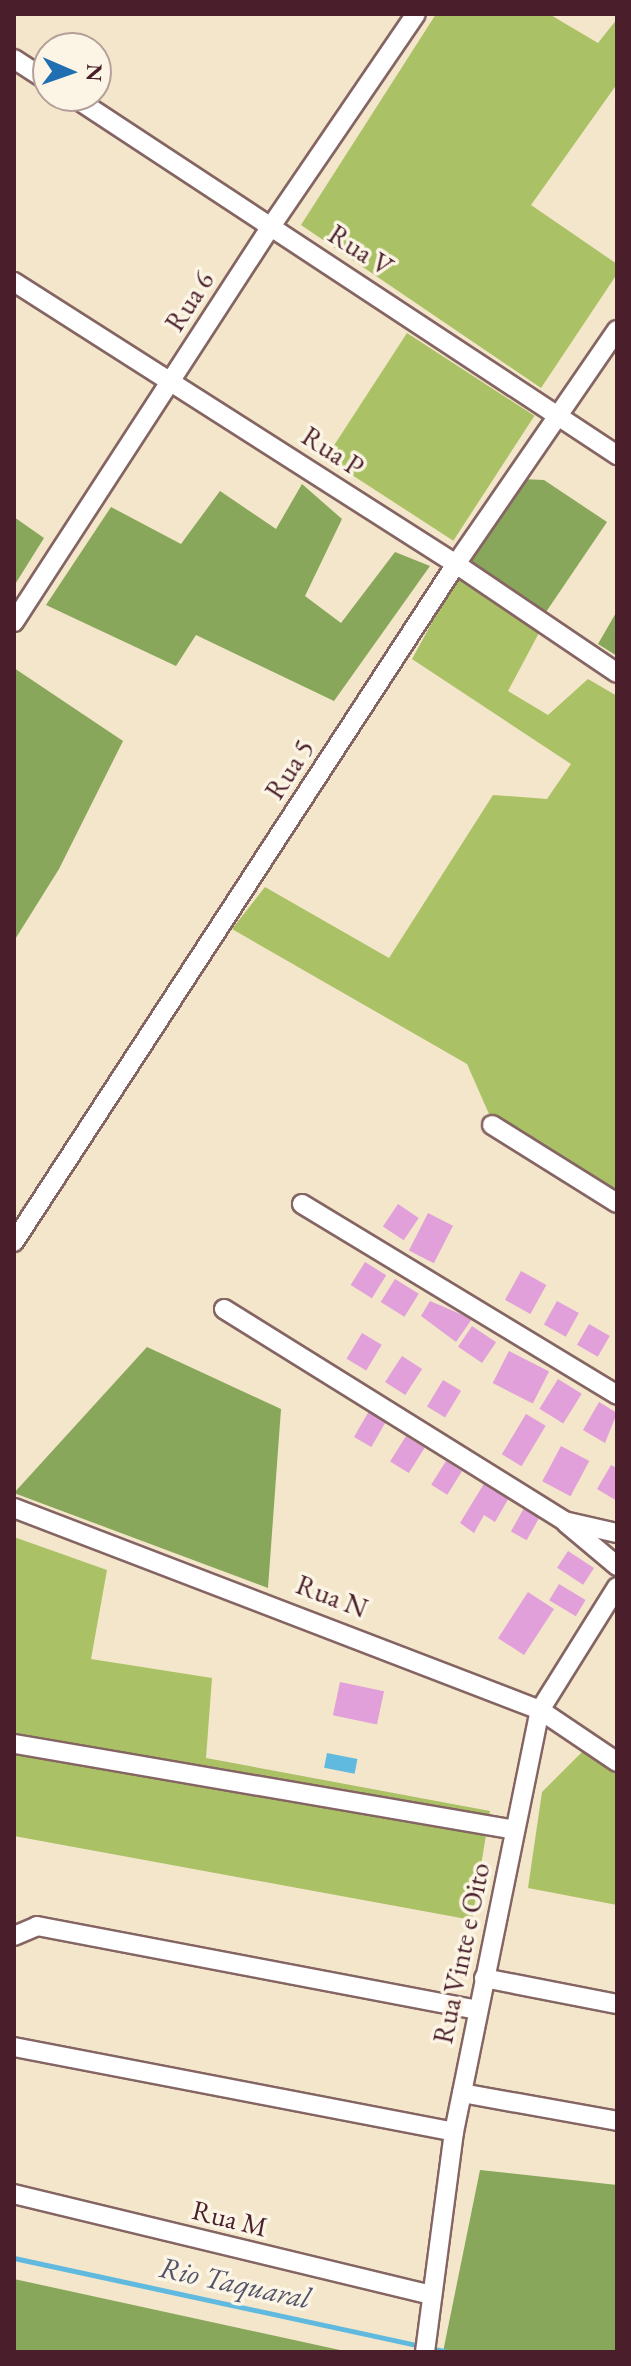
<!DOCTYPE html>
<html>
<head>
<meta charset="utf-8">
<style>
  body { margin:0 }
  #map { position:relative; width:631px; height:2366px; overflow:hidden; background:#f3e6cb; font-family:"EB Garamond",serif }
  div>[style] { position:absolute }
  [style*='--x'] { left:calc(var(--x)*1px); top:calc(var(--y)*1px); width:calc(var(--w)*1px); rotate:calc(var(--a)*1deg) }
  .green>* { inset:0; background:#abc165; transform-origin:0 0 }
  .forest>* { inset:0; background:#88a75a }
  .water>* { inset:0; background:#60b9de; transform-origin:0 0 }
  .stream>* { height:5px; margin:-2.5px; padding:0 2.5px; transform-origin:2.5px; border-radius:2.5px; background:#60b9de }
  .building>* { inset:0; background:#e1a0d9; transform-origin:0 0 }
  .roads { filter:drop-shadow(2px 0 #856563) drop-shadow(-2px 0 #856563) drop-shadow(0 2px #856563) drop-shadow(0 -2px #856563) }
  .minor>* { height:18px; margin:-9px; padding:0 9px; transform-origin:9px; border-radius:9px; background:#fff }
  span { translate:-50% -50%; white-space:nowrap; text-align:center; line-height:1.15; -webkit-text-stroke:7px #fcf5e5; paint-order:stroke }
  .street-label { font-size:28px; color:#4a1f2b }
  .water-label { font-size:30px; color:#52556a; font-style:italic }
  .frame { position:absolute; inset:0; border:16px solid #4a1f2b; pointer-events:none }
  .north { position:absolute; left:32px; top:32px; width:80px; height:80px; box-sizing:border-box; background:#fcf5e5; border:2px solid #b59f9b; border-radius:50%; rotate:92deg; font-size:22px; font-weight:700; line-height:32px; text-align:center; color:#4a1f2b }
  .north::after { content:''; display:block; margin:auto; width:28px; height:36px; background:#1f6fb2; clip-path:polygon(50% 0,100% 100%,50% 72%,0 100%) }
</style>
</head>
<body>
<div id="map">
  <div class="green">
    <div style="clip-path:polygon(436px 14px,549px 14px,598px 43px,617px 19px,617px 84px,531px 205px,617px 264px,617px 274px,541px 388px,301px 225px)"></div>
    <div style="left:407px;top:333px;width:152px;height:149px;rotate:33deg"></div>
    <div style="clip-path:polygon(458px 575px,540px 631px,508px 691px,548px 715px,588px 679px,617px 696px,617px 1190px,489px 1114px,467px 1064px,232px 929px,265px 887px,389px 958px,493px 795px,547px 799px,571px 764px,412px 659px)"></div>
    <div style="clip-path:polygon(14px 1537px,107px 1570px,91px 1659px,212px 1678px,206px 1758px,490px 1811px,472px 1920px,14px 1836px)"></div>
    <div style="clip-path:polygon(583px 1751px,617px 1775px,617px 1905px,528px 1888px,542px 1792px)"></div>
  </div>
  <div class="forest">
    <div style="clip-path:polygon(521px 479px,544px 480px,607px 522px,546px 612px,464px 557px)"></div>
    <div style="clip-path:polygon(302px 484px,342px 519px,305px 596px,341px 623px,395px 552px,430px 566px,334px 701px,196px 635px,176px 666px,46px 605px,111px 507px,181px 544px,220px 491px,276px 529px)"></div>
    <div style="clip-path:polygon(14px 517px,44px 538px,14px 586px)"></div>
    <div style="clip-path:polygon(617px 611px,617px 656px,598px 644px)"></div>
    <div style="clip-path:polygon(14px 668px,123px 741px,59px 869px,14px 941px)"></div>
    <div style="clip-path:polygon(147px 1347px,281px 1409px,268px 1588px,14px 1493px)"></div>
    <div style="clip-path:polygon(480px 2170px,617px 2185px,617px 2352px,443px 2352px)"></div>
    <div style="clip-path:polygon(14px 2279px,349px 2352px,14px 2352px)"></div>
  </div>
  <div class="water">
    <div style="left:327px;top:1753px;width:31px;height:15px;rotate:11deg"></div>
  </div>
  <div class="stream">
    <div style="--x:14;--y:2258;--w:443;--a:12.2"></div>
  </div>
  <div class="building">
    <div style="left:398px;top:1204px;width:25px;height:27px;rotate:34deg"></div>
    <div style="left:428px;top:1213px;width:28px;height:42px;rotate:27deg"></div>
    <div style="left:365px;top:1262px;width:25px;height:27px;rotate:32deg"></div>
    <div style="left:521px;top:1271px;width:29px;height:33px;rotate:29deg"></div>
    <div style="left:395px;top:1279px;width:28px;height:27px;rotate:32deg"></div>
    <div style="clip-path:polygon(430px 1301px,472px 1319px,456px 1342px,421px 1316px)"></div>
    <div style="left:557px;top:1301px;width:25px;height:27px;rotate:29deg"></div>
    <div style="left:589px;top:1324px;width:24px;height:24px;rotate:30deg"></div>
    <div style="left:472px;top:1326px;width:29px;height:25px;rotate:34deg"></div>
    <div style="left:362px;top:1333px;width:23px;height:30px;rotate:31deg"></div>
    <div style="left:509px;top:1351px;width:45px;height:36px;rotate:27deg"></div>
    <div style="left:402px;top:1356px;width:24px;height:31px;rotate:33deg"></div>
    <div style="left:558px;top:1379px;width:28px;height:35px;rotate:32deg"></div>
    <div style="left:443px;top:1380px;width:21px;height:31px;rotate:31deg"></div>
    <div style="clip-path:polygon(599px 1402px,617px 1413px,605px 1443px,583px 1430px)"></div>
    <div style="left:369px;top:1411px;width:20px;height:30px;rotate:30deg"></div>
    <div style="left:526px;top:1414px;width:23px;height:47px;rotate:31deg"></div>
    <div style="left:406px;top:1436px;width:22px;height:30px;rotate:32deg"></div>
    <div style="left:561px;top:1446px;width:32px;height:40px;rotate:28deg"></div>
    <div style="left:446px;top:1461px;width:19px;height:28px;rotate:32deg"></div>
    <div style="clip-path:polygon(611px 1465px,617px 1468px,617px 1501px,597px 1489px)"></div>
    <div style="clip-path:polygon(485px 1482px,510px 1496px,495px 1522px,484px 1515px,474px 1533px,460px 1523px)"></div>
    <div style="left:524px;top:1508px;width:18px;height:27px;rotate:29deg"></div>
    <div style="left:568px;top:1551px;width:31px;height:20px;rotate:33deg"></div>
    <div style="left:559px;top:1584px;width:31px;height:19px;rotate:31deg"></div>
    <div style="left:528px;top:1592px;width:31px;height:55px;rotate:33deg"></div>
    <div style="left:340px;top:1682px;width:45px;height:34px;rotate:12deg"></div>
  </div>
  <div class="roads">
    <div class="minor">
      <div style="--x:14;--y:59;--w:40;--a:32.9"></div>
      <div style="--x:72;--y:96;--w:653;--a:33.37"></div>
      <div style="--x:14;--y:282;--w:524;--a:32.54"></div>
      <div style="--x:456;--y:564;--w:194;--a:34.1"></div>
      <div style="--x:14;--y:622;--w:473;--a:-57"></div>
      <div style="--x:272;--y:225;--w:255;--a:-55.7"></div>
      <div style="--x:492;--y:1125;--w:147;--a:32"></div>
      <div style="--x:302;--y:1204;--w:368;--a:31.2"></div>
      <div style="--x:14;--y:1242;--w:809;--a:-56.9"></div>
      <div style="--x:456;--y:564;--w:284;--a:-55.5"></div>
      <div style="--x:224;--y:1309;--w:401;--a:31.9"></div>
      <div style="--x:564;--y:1521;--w:54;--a:12.8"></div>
      <div style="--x:14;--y:1508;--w:563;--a:21.01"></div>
      <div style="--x:540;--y:1710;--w:93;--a:34"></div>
      <div style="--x:566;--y:1523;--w:67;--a:40.1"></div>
      <div style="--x:15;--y:1744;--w:507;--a:9.76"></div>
      <div style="--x:14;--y:1936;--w:25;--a:-23"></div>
      <div style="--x:37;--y:1926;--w:448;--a:10.8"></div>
      <div style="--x:484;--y:1978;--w:136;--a:11.1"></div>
      <div style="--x:14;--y:2047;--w:448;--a:10.9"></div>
      <div style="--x:462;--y:2093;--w:158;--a:10.2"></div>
      <div style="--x:14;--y:2194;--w:430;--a:13.6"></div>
      <div style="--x:425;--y:2352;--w:222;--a:-82.5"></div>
      <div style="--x:454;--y:2132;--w:431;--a:-78.5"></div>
      <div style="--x:540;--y:1710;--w:145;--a:-58"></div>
    </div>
  </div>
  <div class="street-label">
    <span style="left:361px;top:250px;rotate:33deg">Rua V</span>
    <span style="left:189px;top:301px;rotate:-57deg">Rua 6</span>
    <span style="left:333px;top:451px;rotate:33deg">Rua P</span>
    <span style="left:289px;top:769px;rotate:-57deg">Rua 5</span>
    <span style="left:332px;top:1596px;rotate:21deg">Rua N</span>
    <span style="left:461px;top:1953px;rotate:-78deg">Rua Vinte e Oito</span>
    <span style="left:230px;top:2218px;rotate:14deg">Rua M</span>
  </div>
  <div class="water-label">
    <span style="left:235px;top:2283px;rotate:12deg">Rio Taquaral</span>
  </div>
  <div class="frame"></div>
  <div class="north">N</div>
</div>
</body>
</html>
